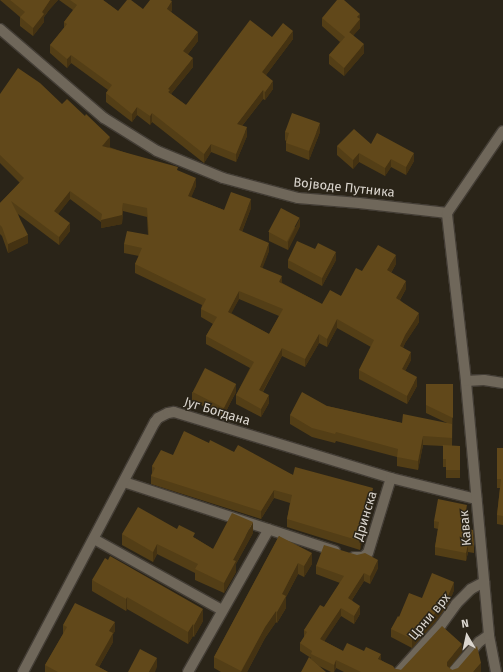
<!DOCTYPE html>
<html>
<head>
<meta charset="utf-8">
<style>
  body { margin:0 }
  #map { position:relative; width:503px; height:672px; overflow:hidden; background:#2a2418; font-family:"Fira Sans",sans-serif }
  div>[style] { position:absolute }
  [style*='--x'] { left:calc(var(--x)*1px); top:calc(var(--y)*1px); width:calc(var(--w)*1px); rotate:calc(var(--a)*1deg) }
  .roads { filter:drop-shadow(1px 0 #433d35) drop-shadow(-1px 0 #433d35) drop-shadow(0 1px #433d35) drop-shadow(0 -1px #433d35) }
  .minor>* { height:10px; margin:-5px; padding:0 5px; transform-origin:5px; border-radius:5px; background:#6f675a }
  .wall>* { inset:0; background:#533e16 }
  .shaded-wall>* { inset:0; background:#443212 }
  .building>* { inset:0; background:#61481a; transform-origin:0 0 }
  span { translate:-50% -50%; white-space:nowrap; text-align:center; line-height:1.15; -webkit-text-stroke:3px #2a2418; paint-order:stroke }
  .street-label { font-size:13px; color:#dbd6cf }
  .north { position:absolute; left:447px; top:616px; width:40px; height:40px; -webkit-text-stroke:3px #2a2418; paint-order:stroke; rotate:351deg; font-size:11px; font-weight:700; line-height:16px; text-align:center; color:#dbd6cf }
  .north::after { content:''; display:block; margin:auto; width:14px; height:18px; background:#dbd6cf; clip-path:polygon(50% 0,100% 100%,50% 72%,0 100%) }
</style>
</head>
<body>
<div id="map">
  <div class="roads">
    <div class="minor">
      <div style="--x:0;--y:29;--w:137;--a:40.6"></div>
      <div style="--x:104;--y:118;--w:62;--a:31.9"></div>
      <div style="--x:157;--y:151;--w:71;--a:22.2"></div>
      <div style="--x:223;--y:178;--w:78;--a:14.9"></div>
      <div style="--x:298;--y:198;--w:61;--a:4.7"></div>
      <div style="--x:359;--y:203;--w:89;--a:6.5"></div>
      <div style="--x:466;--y:381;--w:18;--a:-3"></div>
      <div style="--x:484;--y:380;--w:19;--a:9"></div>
      <div style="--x:124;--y:482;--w:222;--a:18.1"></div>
      <div style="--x:94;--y:539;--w:146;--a:29"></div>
      <div style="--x:354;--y:557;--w:9;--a:0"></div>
      <div style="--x:363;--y:557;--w:6;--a:-39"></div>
      <div style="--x:368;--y:553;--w:78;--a:-73"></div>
      <div style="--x:23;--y:672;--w:283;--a:-62.2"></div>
      <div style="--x:155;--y:422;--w:5;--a:-53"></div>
      <div style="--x:158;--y:418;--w:11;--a:-27"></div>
      <div style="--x:168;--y:413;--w:6;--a:-9"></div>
      <div style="--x:174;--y:412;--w:227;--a:16.9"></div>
      <div style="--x:391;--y:478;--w:88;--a:13.9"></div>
      <div style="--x:188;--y:672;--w:164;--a:-60.5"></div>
      <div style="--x:399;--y:672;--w:63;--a:-48.2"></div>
      <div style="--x:441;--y:625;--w:26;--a:-54"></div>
      <div style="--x:456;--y:604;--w:21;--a:-45"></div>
      <div style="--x:471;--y:589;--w:15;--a:-28"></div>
      <div style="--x:453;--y:672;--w:40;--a:-49"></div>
      <div style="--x:479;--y:642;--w:12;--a:-35"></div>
      <div style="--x:496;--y:672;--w:38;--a:-101"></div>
      <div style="--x:489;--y:635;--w:255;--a:-95.2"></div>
      <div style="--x:466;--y:381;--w:169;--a:-96.5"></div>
      <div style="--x:447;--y:213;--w:99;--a:-55.7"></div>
    </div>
  </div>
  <div class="wall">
    <div style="clip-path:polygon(0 0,58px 0,49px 10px,44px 17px,44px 22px,33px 36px,20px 26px,20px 17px)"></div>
    <div style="clip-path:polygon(59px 0,103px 0,118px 11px,143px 9px,172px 10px,171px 12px,198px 41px,188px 54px,193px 67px,171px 94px,186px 105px,272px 37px,293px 39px,266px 75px,273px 89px,265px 100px,263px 99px,242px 126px,247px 136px,236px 162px,211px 152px,204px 163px,152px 122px,150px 125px,137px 115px,132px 122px,106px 102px,106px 93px,108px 90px,71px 63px,67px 68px,50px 53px,50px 45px,64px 28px,64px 22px,73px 10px)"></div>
    <div style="clip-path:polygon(322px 18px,360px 22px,360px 28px,353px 35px,364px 53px,344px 76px,329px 64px,329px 55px,340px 42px,322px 26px)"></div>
    <div style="clip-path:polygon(evenodd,0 94px,62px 104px,110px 146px,109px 147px,178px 171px,196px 186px,191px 197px,224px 210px,251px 208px,242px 232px,269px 251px,262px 268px,282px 283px,322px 304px,341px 296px,362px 271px,396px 264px,391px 273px,406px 289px,400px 300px,419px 322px,405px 343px,403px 348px,411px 360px,405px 371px,417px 386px,407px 404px,359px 379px,359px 370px,371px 347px,337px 328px,327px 347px,319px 343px,305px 367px,282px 356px,263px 392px,269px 403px,261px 417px,236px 404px,236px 395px,250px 368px,206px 344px,206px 336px,213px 324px,201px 317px,201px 309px,202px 305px,135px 273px,135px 264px,139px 256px,124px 253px,124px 244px,148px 235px,147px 217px,123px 211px,122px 224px,101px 228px,101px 222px,70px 199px,58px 214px,70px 231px,59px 245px,18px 214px,28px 243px,8px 253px,2px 236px,0 234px,0 203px,20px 183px,0 163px,0 94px,239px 299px,279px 316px,269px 334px,231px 313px,239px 299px)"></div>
    <div style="clip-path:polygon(285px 132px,320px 132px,309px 160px,286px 151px,286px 141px,285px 140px)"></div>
    <div style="clip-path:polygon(371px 144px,414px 161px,406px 175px,391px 167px,385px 176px,359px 162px,353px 169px,337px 155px,337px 146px)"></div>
    <div style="clip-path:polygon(300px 226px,288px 250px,269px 241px,269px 232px)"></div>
    <div style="clip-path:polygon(288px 260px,336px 260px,322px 286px,288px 268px)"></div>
    <div style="clip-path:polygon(426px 384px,453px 384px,452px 446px,460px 446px,460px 478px,446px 478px,446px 467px,443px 467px,443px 446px,423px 445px,418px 470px,397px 466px,397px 457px,336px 441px,335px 443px,312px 437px,290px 424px,290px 415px,327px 406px,402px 423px,447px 423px,426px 413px)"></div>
    <div style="clip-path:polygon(192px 392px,236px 392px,223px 417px,192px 400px)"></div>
    <div style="clip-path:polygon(209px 443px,234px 452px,293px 475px,373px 496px,360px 550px,287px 527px,287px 519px,290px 503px,274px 498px,261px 519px,151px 484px,151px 476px,152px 473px,152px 466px,173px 455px)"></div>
    <div style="clip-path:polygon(497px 448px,503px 448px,503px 525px,497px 524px,497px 515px,500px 488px,497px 488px)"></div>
    <div style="clip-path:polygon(467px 512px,464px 527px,474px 545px,474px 553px,468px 552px,466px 561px,435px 555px,435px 547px,438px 529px,434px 528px,434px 521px)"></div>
    <div style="clip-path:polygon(177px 529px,195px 538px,213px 549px,253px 533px,236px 564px,236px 572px,224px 593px,195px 580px,195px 573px,157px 554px,153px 562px,122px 545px,122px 534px)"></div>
    <div style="clip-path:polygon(279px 536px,312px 564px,304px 577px,298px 574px,286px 597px,286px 608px,277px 623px,276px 622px,265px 638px,247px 672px,221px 672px,214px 668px,214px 657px)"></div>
    <div style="clip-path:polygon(316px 566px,378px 568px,370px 584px,364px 581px,352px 600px,360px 614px,354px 624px,341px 616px,324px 641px,343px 651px,381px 660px,395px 669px,401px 670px,462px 652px,449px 668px,452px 670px,481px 671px,480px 672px,344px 672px,336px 668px,334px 672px,331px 672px,319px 666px,311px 659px,311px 658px,300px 651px,300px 643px,304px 638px,304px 630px,324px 607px,340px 583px,316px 574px)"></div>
    <div style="clip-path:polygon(92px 580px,203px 621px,194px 637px,193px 636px,188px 644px,127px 609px,126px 611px,92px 591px)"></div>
    <div style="clip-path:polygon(454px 590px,449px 603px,436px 621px,412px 648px,391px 637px,391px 629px,399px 617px,422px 598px)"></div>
    <div style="clip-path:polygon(63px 625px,115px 631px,113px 634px,113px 642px,99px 667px,108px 672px,45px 672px,45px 665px,63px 634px)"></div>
  </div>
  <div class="shaded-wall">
    <div style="clip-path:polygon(50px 0,58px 0,49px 10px,44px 17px,44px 22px,33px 36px,33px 28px,42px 12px)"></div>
    <div style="clip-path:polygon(172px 1px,172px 10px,167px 18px,167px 9px)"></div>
    <div style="clip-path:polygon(360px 14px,360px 28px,347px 43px,347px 35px,357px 17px)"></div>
    <div style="clip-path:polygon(293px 31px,293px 39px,262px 80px,262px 72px)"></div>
    <div style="clip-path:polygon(198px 32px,198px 41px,183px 60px,183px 51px)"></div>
    <div style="clip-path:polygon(364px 44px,364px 53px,344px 76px,344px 68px)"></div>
    <div style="clip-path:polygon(71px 55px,71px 63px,67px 68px,67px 59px)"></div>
    <div style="clip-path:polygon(193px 58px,193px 67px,170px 95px,170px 98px,168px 89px)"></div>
    <div style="clip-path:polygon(273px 81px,273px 89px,265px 100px,265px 92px)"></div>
    <div style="clip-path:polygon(263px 90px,263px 99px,237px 132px,237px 124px)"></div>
    <div style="clip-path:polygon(137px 107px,137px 115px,132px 122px,132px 114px)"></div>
    <div style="clip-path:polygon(152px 113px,152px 122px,150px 125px,150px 116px)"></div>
    <div style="clip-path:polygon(320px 123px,320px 132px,309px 160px,309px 151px)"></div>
    <div style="clip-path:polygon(247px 127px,247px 136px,236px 162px,236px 154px)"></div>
    <div style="clip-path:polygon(110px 137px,110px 146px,102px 154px,102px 146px)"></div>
    <div style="clip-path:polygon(211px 144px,211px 152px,204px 163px,204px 154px)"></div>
    <div style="clip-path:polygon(359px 153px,359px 162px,353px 169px,353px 160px)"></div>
    <div style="clip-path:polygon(414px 153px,414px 161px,406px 175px,406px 167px)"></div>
    <div style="clip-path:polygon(391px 159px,391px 167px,385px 176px,385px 168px)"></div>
    <div style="clip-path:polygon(196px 178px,196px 186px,188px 205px,188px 196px)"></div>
    <div style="clip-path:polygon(70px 191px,70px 199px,54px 219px,54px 211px)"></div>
    <div style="clip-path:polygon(251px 199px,251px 208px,239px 239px,239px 230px)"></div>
    <div style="clip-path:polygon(123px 203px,122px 224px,101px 228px,101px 220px)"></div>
    <div style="clip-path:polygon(300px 218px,300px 226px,288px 250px,288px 242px)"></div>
    <div style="clip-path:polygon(70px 223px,70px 231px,59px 245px,59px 237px)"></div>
    <div style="clip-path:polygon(28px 235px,28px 243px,8px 253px,8px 244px)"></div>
    <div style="clip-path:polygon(269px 243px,269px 251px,260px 275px,260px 267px)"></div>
    <div style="clip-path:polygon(336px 252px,336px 260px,322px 286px,322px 278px)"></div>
    <div style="clip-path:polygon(396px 255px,396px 264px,387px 279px,387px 270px)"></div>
    <div style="clip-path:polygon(282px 276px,282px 285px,279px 282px)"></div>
    <div style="clip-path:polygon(406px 281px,406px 289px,396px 306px,396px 298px)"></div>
    <div style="clip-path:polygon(239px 291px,239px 299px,228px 320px,228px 312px)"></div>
    <div style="clip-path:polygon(419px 313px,419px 322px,405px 343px,400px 355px,400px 346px,405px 335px)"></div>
    <div style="clip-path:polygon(337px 319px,337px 328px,327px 347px,327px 339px)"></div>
    <div style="clip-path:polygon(319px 334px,319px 343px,305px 367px,305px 359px)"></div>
    <div style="clip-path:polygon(282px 348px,282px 356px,259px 398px,259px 390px)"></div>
    <div style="clip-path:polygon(411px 352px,411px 360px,402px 377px,402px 369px)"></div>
    <div style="clip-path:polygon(417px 377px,417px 386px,407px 404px,407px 396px)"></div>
    <div style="clip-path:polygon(236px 384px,236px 392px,223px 417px,223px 409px)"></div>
    <div style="clip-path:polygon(269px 395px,269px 403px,261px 417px,261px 409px)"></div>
    <div style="clip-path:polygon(423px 436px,423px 445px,418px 470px,418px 461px)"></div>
    <div style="clip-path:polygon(373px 488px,373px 496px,360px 550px,360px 541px)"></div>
    <div style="clip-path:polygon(274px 490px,274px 498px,261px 519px,261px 511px)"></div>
    <div style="clip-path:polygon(467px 505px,467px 512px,462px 535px,462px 527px)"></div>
    <div style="clip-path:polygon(253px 522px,253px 533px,236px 564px,236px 572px,224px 593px,224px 583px,233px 560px)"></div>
    <div style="clip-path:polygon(157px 544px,157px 554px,153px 562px,153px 552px)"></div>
    <div style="clip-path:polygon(468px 544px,468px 552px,466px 561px,466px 553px)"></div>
    <div style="clip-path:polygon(312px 553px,312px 564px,304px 577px,304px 566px)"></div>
    <div style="clip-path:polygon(378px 560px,378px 568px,370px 584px,370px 576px)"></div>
    <div style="clip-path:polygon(298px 563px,298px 574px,286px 597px,286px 608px,277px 623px,277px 612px,282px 594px)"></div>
    <div style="clip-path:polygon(364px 573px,364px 581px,348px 606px,348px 598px)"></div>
    <div style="clip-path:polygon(454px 582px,454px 590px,449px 603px,436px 621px,412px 648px,412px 639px)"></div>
    <div style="clip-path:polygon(127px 597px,127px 609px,126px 611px,126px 599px)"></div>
    <div style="clip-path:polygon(360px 606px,360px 614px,354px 624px,354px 616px)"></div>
    <div style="clip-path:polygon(341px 608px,341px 616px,320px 648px,320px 639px)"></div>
    <div style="clip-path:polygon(203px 609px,203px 621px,194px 637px,194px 625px)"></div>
    <div style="clip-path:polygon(276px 611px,276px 622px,265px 638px,247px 672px,241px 672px,265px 627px)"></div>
    <div style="clip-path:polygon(115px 622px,115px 631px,113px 634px,113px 642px,96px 672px,95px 665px,109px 631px)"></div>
    <div style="clip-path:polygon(193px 624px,193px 636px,188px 644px,188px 632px)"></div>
    <div style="clip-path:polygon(462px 644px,462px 652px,447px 670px,447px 662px)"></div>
    <div style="clip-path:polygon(381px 654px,381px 662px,378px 659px)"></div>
    <div style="clip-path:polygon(157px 658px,157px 667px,155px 672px,149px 672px)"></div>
    <div style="clip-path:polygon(336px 660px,336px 668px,334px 672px,334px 665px)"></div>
    <div style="clip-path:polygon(481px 663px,481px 671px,480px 672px,473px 672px)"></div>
  </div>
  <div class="building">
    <div style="clip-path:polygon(10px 0,50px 0,42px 12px,44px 14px,33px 28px,20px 17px,25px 12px)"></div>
    <div style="clip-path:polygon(70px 0,103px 0,118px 11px,127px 0,131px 0,143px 9px,150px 0,170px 0,172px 1px,167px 9px,198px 32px,183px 51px,193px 58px,168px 89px,170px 90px,168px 92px,186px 105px,250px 20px,272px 37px,283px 23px,293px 31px,262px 72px,273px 81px,265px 92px,263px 90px,237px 124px,247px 127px,236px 154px,211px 144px,204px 154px,152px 113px,150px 116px,137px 107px,132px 114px,106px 93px,112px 85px,71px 55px,67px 59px,50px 45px,67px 24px,64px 22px,77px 5px)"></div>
    <div style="clip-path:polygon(337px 0,344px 0,360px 14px,357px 17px,360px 19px,347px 35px,349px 32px,364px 44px,344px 68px,329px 55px,345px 37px,322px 18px)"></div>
    <div style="clip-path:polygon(evenodd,18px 68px,40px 83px,62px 104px,67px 99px,85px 116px,86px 114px,110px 137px,102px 146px,178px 167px,177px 170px,196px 178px,188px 196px,224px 210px,231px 192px,251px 199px,239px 230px,269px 243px,260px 267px,282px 276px,279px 282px,322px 304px,330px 290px,341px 296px,356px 268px,362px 271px,378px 245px,396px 255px,387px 270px,406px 281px,396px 298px,419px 313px,405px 335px,400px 346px,411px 352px,402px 369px,417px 377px,407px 396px,359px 370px,374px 340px,337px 319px,327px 339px,319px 334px,305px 359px,282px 348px,259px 390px,269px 395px,261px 409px,236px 395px,254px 362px,206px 336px,217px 317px,201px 309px,206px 299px,135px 264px,142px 248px,124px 244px,127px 231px,149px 235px,147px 208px,123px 203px,122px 215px,101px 220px,102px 214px,70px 191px,54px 211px,70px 223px,59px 237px,11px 201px,28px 235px,8px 244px,2px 227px,0 225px,0 203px,24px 178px,0 155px,0 94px,18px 68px,239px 291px,283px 309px,269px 334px,228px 312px,239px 291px)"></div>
    <div style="clip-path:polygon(292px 113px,320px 123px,309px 151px,286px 143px,289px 133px,285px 132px)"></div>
    <div style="clip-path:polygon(354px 129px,371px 144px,377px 133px,414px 153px,406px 167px,391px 159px,385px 168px,359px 153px,353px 160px,337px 146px)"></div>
    <div style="left:281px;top:208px;width:21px;height:27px;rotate:28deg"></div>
    <div style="clip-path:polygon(297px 241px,315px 249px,318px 243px,336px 252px,322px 278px,288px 260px)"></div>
    <div style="left:205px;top:368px;width:35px;height:27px;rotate:27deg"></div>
    <div style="clip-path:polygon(426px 384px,453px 384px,453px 418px,426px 405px)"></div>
    <div style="clip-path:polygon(302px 392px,327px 406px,402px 423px,403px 414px,452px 424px,452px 438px,423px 436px,418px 461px,397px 457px,398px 449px,336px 432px,335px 434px,312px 428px,290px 415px)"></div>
    <div style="clip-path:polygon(184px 431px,209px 443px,210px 440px,234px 452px,238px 445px,293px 475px,295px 467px,373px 488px,360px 541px,287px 519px,292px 495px,274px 490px,261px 511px,151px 476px,155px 468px,152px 466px,161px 450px,173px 455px)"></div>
    <div style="clip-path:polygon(443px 445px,460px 446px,460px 470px,446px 470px,446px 459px,443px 459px)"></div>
    <div style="clip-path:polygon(497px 448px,503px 448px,503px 516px,497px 515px,501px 479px,497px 479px)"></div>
    <div style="clip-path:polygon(438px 499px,467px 505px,462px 527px,473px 530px,474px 545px,468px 544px,466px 553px,435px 547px,439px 522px,434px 521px)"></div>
    <div style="clip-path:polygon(138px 507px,177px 529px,179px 525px,195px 533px,193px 537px,213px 549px,232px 513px,253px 522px,233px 560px,236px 561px,224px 583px,195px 569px,198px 564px,157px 544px,153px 552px,122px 534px)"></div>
    <div style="clip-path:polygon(279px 536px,312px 553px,304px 566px,298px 563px,282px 594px,286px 596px,277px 612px,276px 611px,265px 627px,241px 671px,214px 657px)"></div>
    <div style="clip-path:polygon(324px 545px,357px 555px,365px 553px,378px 560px,370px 576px,364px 573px,348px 598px,360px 606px,354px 616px,341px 608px,320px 639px,343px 651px,347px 643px,364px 651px,366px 647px,381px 654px,378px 659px,393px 666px,395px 669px,401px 670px,442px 626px,462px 644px,447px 662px,447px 666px,452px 670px,458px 668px,477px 646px,481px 663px,473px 672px,361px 672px,336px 660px,334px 665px,311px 654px,312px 651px,300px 643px,307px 632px,304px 630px,320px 605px,324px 607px,344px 576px,316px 566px)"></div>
    <div style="clip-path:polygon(110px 556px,203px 609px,194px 625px,193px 624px,188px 632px,127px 597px,126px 599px,92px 580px,105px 558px,108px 560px)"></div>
    <div style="clip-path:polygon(432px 573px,454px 582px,449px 594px,436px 612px,412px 639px,391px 629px,398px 616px,399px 617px,409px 593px,422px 598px)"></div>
    <div style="clip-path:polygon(75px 603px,115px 622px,109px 631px,113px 633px,95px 665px,108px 672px,58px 672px,45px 665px,67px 627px,63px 625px)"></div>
    <div style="clip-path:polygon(140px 649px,157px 658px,149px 672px,128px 672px)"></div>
    <div style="clip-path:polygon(309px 657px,326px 672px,301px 672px)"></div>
  </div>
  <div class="street-label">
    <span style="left:344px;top:188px;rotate:6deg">Војводе Путника</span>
    <span style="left:217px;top:412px;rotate:17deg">Југ Богдана</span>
    <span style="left:366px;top:516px;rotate:-73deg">Дринска</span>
    <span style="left:466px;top:528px;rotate:-95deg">Кавак</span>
    <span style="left:430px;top:617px;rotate:-50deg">Црни врх</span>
  </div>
  <div class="north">N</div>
</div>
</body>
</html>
